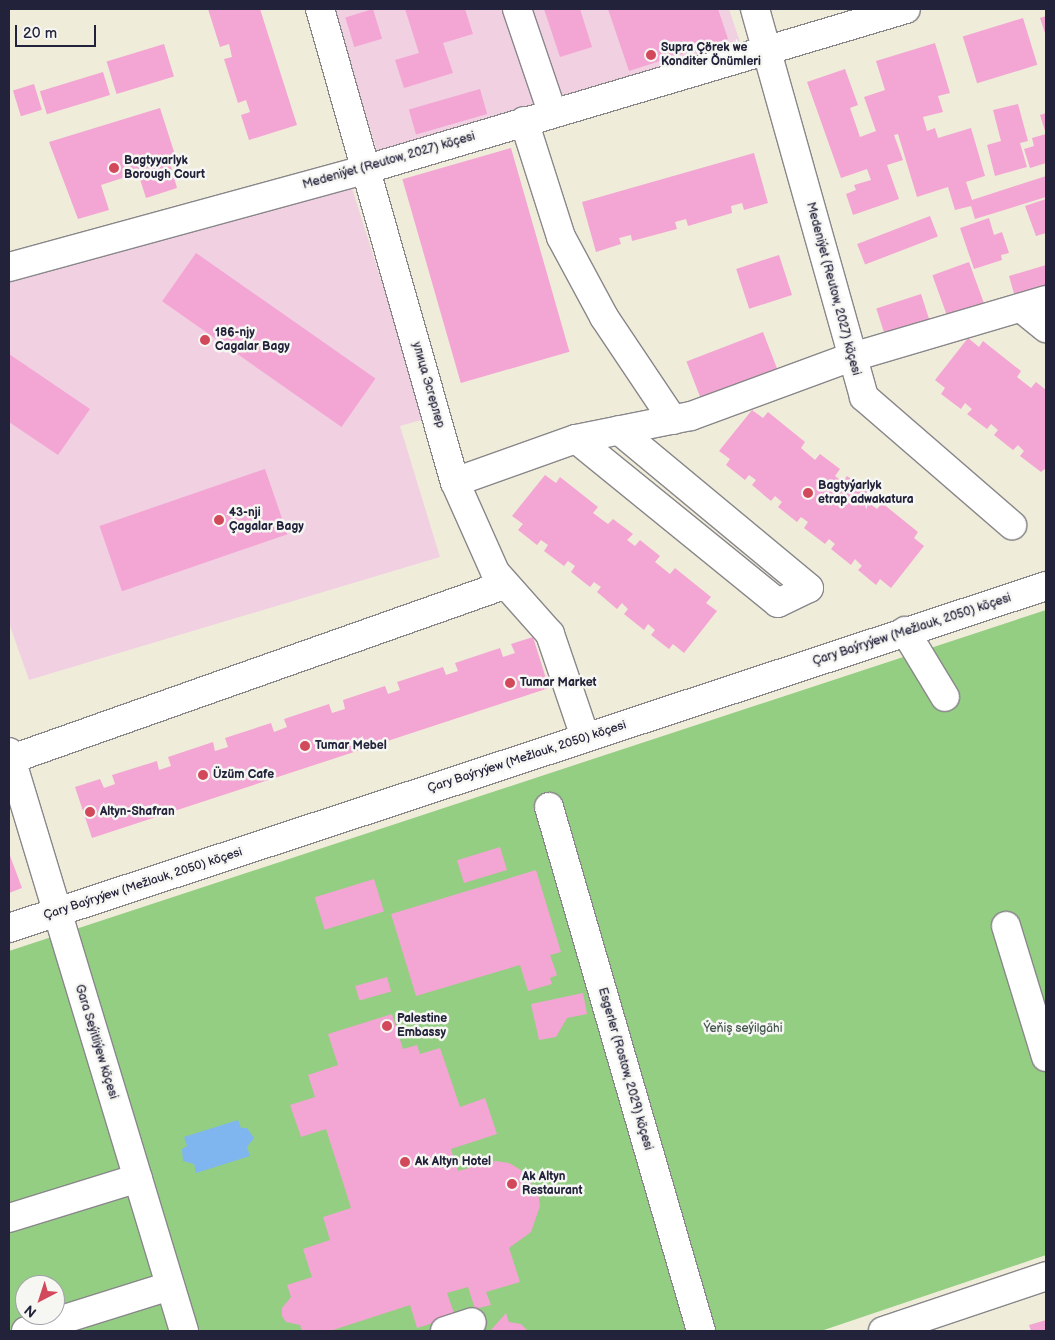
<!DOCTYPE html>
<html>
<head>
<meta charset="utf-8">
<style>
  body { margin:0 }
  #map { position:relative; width:1055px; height:1340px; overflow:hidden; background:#f0ecda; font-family:"Balsamiq Sans",sans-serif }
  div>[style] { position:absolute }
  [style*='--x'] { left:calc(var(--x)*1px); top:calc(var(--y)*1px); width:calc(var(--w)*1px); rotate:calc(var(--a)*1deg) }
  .built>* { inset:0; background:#f1d0e2 }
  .green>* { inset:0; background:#94ce82 }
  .water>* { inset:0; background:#7fb6ef }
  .building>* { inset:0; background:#f3a5d3; transform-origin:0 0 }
  .roads { filter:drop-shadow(1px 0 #89878a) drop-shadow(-1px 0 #89878a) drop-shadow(0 1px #89878a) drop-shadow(0 -1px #89878a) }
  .minor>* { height:28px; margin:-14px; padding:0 14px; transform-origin:14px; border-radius:14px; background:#fff }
  .dots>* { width:14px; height:14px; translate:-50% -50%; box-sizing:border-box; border:2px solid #f6f6f2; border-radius:50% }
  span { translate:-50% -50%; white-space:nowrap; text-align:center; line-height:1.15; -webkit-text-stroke:5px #f6f6f2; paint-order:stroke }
  .poi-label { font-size:12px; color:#22223b; font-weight:700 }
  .left { translate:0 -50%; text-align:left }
  .street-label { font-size:12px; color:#22223b }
  .park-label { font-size:12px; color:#445650 }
  .frame { position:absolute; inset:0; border:10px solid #22223b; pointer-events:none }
  .north { position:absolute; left:15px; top:1275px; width:50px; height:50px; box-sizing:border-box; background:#f6f6f2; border:1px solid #a1a1a9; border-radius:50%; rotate:220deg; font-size:14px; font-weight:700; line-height:20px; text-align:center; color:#22223b }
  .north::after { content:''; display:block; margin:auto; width:18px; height:22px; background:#d1495b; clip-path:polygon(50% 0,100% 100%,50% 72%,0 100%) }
  .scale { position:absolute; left:15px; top:25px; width:81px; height:22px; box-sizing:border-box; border:2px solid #22223b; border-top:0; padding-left:6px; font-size:15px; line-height:18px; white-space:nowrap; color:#22223b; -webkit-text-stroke:4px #f6f6f2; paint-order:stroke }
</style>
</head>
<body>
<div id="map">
  <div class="built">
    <div style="clip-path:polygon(333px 9px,729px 9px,740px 42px,378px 154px)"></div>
    <div style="clip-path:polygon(350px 182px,425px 419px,400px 426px,440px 557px,29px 680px,9px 623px,9px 280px)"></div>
  </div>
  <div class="green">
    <div style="clip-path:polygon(evenodd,1046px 610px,1046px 1255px,821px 1331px,9px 1331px,9px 951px,1046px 610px,25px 1285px,55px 1285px,55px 1315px,25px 1315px,25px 1285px)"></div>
  </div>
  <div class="water">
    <div style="clip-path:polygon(238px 1120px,241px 1128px,247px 1128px,254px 1138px,247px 1147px,250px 1156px,196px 1173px,194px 1164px,183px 1161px,182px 1149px,187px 1146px,184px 1137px)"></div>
  </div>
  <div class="building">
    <div style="clip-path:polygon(208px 9px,260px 9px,297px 125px,249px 140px,241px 115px,250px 112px,246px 100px,238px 103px,224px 59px,232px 57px,229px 44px,220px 47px)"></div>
    <div style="left:373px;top:9px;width:31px;height:29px;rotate:73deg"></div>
    <div style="clip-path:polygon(405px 9px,465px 9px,473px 34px,443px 43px,453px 73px,404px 88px,395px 60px,419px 53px)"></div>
    <div style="clip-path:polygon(544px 9px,580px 9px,592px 47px,560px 57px)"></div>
    <div style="clip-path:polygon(608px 9px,718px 9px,728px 39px,629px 71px)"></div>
    <div style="clip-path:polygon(1046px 16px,1046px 36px,1040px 18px)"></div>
    <div style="left:1023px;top:18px;width:49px;height:63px;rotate:73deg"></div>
    <div style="clip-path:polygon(935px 43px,950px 93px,938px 96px,943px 112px,923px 117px,927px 131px,935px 128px,938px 138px,971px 128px,985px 176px,966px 182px,972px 200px,1046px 176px,1046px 197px,975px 219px,971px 206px,955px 210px,948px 187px,917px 197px,898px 134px,894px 135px,903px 160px,887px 165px,899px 199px,853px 215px,846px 194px,856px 190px,854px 185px,871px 180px,867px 169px,841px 178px,807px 82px,845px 69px,858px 105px,850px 108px,860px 137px,876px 131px,864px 97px,885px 90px,876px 61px)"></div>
    <div style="left:164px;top:44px;width:34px;height:60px;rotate:73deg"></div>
    <div style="left:103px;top:72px;width:24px;height:66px;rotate:73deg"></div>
    <div style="left:34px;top:84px;width:27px;height:22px;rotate:73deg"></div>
    <div style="left:480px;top:89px;width:26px;height:74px;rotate:74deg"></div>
    <div style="clip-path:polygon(1018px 104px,1028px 141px,1020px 143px,1027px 167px,995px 176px,987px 145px,1001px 141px,993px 110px)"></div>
    <div style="clip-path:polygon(160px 108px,177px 161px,170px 163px,177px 188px,146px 198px,138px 173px,101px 185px,109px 210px,78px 219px,49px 142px)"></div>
    <div style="clip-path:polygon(1046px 113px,1046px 163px,1030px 168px,1024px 149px,1034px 146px,1032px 138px,1046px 134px,1040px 115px)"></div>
    <div style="left:511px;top:148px;width:212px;height:113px;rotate:74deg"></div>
    <div style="clip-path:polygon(754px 153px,768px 203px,744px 210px,742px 203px,731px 206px,732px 213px,688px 226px,686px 219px,675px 222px,677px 229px,632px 241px,631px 235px,619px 238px,621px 244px,596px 252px,582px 202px)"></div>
    <div style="clip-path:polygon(1046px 199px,1046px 233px,1036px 236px,1025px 206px)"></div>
    <div style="left:930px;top:216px;width:22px;height:78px;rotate:69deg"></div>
    <div style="clip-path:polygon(989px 218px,994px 235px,1002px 232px,1009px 253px,1001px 255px,1002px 260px,974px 269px,960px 228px)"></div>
    <div style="left:196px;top:253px;width:219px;height:59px;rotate:35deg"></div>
    <div style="left:779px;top:255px;width:42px;height:45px;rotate:72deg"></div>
    <div style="left:969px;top:262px;width:50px;height:39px;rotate:70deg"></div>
    <div style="clip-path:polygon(1046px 265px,1046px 287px,1015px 297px,1009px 276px)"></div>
    <div style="left:921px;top:294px;width:33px;height:47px;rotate:72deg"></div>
    <div style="left:763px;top:332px;width:44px;height:82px;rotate:69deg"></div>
    <div style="clip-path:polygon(968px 338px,979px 347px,983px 341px,1021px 371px,1017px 377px,1031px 388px,1036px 382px,1046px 390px,1046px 468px,1041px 472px,1020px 456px,1024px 451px,1018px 445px,1013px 450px,994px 435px,998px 430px,991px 424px,987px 429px,967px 414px,972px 409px,965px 403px,961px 409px,941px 394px,945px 388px,935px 380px)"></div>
    <div style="clip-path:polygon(9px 354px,90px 409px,58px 455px,9px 422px)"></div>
    <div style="clip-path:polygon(752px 410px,763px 418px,768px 412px,805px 442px,801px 448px,815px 460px,820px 454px,840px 469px,835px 476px,843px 482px,847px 476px,868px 491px,862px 498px,877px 509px,882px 503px,918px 532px,914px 538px,924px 546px,891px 588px,880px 579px,876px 585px,858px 570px,862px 566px,855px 559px,851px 565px,831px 549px,835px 544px,829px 539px,825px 544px,804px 528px,808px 522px,801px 517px,797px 522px,778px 507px,782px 502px,775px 496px,771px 501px,752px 485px,756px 480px,749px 475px,745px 480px,726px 465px,730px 459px,719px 451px)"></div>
    <div style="left:265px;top:469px;width:69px;height:175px;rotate:71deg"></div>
    <div style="clip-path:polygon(545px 475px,556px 483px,560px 477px,598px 507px,593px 513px,608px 524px,613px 519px,633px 534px,627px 540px,635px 546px,640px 540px,660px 556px,655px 562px,670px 574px,675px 568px,711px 597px,706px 603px,717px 611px,684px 653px,673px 644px,669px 649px,651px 635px,655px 630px,648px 624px,644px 630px,624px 614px,628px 609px,622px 603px,617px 609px,597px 592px,601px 587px,594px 582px,590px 587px,571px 572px,575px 566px,568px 561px,564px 566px,544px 551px,548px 545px,541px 540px,537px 545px,518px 530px,523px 524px,512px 516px)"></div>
    <div style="clip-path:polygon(533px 637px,549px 688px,92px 838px,75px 787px,100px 779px,104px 788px,115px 784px,112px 775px,157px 761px,159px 770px,171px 766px,168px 757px,213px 742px,215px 751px,228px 747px,225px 738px,271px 723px,274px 732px,287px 727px,284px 719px,329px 704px,332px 713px,345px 709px,343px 700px,385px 686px,388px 694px,400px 690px,397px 682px,443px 667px,446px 675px,458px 671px,455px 663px,500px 648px,503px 657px,515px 653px,511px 644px)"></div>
    <div style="left:500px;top:847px;width:24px;height:45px;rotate:73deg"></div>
    <div style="clip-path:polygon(9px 853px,22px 888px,9px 893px)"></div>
    <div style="clip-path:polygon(536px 870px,561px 952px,550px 955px,557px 975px,550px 978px,552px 984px,528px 991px,520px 965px,416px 996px,391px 914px)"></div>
    <div style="left:374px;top:879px;width:34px;height:62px;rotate:73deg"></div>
    <div style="left:387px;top:977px;width:15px;height:33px;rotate:74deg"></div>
    <div style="clip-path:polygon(583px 993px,587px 1014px,567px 1018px,556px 1037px,539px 1040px,531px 1004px)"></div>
    <div style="clip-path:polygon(392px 1014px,403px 1049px,417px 1045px,420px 1054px,440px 1048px,460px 1107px,485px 1098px,497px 1134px,451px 1149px,458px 1171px,495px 1161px,509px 1163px,521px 1170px,538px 1192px,540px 1206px,531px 1232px,509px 1248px,520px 1282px,486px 1292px,491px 1305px,475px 1309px,468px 1287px,447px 1293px,455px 1316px,417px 1328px,410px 1305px,330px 1331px,302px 1331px,300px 1325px,286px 1322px,282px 1316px,282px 1308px,291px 1297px,287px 1285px,312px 1277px,303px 1249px,330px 1240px,323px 1217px,351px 1208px,326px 1129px,301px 1137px,290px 1105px,315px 1097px,308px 1075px,338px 1065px,328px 1034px)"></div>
    <div style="clip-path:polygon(506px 1313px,509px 1322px,521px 1324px,528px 1331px,490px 1331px)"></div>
    <div style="clip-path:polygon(1046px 1320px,1046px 1331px,1031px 1331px,1029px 1325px)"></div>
  </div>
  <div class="roads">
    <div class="minor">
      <div style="--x:320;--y:9;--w:492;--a:74.1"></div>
      <div style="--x:455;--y:482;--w:98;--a:66"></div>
      <div style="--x:495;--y:572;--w:83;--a:48.4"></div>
      <div style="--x:550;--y:634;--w:109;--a:71.2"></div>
      <div style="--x:517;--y:9;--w:109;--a:71.2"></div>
      <div style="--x:755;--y:9;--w:403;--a:74.3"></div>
      <div style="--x:864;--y:397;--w:196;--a:40.9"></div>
      <div style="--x:524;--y:121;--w:122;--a:72.3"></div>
      <div style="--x:561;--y:237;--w:91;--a:61.7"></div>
      <div style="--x:604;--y:317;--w:124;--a:56.2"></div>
      <div style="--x:9;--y:267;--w:371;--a:-15.3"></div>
      <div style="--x:367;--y:169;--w:562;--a:-16.53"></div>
      <div style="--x:1021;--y:308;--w:32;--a:39"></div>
      <div style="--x:576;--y:439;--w:260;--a:39.1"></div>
      <div style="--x:778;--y:603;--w:34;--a:-26"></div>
      <div style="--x:809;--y:588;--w:247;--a:-140.3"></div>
      <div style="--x:455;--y:482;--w:128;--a:-19.6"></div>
      <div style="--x:576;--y:439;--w:117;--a:-11.3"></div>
      <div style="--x:691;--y:416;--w:168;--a:-20.2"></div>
      <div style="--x:849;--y:358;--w:205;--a:-16.4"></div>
      <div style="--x:905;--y:631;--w:77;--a:58.8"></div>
      <div style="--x:9;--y:752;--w:605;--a:73.18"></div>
      <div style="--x:9;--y:760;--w:525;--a:-19.47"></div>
      <div style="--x:549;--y:807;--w:546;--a:73.82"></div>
      <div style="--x:1006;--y:926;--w:137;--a:73"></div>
      <div style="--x:9;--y:928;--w:1092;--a:-18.25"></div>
      <div style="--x:9;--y:1218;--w:135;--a:-17.2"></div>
      <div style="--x:26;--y:1331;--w:151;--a:-17.4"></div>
      <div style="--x:445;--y:1331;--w:28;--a:-18"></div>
      <div style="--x:883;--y:1331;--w:172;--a:-18.6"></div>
    </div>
  </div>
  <div class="dots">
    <div style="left:651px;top:55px;background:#d1495b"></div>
    <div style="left:114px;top:168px;background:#d1495b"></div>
    <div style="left:205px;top:340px;background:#d1495b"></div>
    <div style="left:808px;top:493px;background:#d1495b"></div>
    <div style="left:219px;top:520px;background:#d1495b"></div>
    <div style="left:510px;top:683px;background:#d1495b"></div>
    <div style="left:305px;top:746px;background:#d1495b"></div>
    <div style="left:203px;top:775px;background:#d1495b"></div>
    <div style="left:90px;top:812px;background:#d1495b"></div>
    <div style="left:387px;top:1026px;background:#d1495b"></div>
    <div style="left:405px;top:1162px;background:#d1495b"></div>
    <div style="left:512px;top:1184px;background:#d1495b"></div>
  </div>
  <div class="poi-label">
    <span class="left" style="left:661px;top:55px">Supra Çörek we<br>Konditer Önümleri</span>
    <span class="left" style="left:124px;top:168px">Bagtyyarlyk<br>Borough Court</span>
    <span class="left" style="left:215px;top:340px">186-njy<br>Cagalar Bagy</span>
    <span class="left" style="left:818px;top:493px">Bagtyýarlyk<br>etrap adwakatura</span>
    <span class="left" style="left:229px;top:520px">43-nji<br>Çagalar Bagy</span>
    <span class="left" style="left:520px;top:683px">Tumar Market</span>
    <span class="left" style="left:315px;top:746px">Tumar Mebel</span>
    <span class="left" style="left:213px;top:775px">Üzüm Cafe</span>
    <span class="left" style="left:100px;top:812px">Altyn-Shafran</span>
    <span class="left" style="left:397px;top:1026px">Palestine<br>Embassy</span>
    <span class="left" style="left:415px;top:1162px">Ak Altyn Hotel</span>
    <span class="left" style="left:522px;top:1184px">Ak Altyn<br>Restaurant</span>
  </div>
  <div class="street-label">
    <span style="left:389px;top:161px;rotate:-16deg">Medeniýet (Reutow, 2027) köçesi</span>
    <span style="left:833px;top:289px;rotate:75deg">Medeniýet (Reutow, 2027) köçesi</span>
    <span style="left:428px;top:385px;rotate:74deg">улица Эсгерлер</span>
    <span style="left:912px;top:630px;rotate:-18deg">Çary Baýryýew (Mežlauk, 2050) köçesi</span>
    <span style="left:527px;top:757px;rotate:-18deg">Çary Baýryýew (Mežlauk, 2050) köçesi</span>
    <span style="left:143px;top:884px;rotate:-18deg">Çary Baýryýew (Mežlauk, 2050) köçesi</span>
    <span style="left:96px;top:1042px;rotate:73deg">Gara Seýitliýew köçesi</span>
    <span style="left:625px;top:1069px;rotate:74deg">Esgerler (Rostow, 2029) köçesi</span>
  </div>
  <div class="park-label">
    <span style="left:743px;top:1029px">Ýeňiş seýilgähi</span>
  </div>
  <div class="frame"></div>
  <div class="north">N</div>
  <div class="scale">20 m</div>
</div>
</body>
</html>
